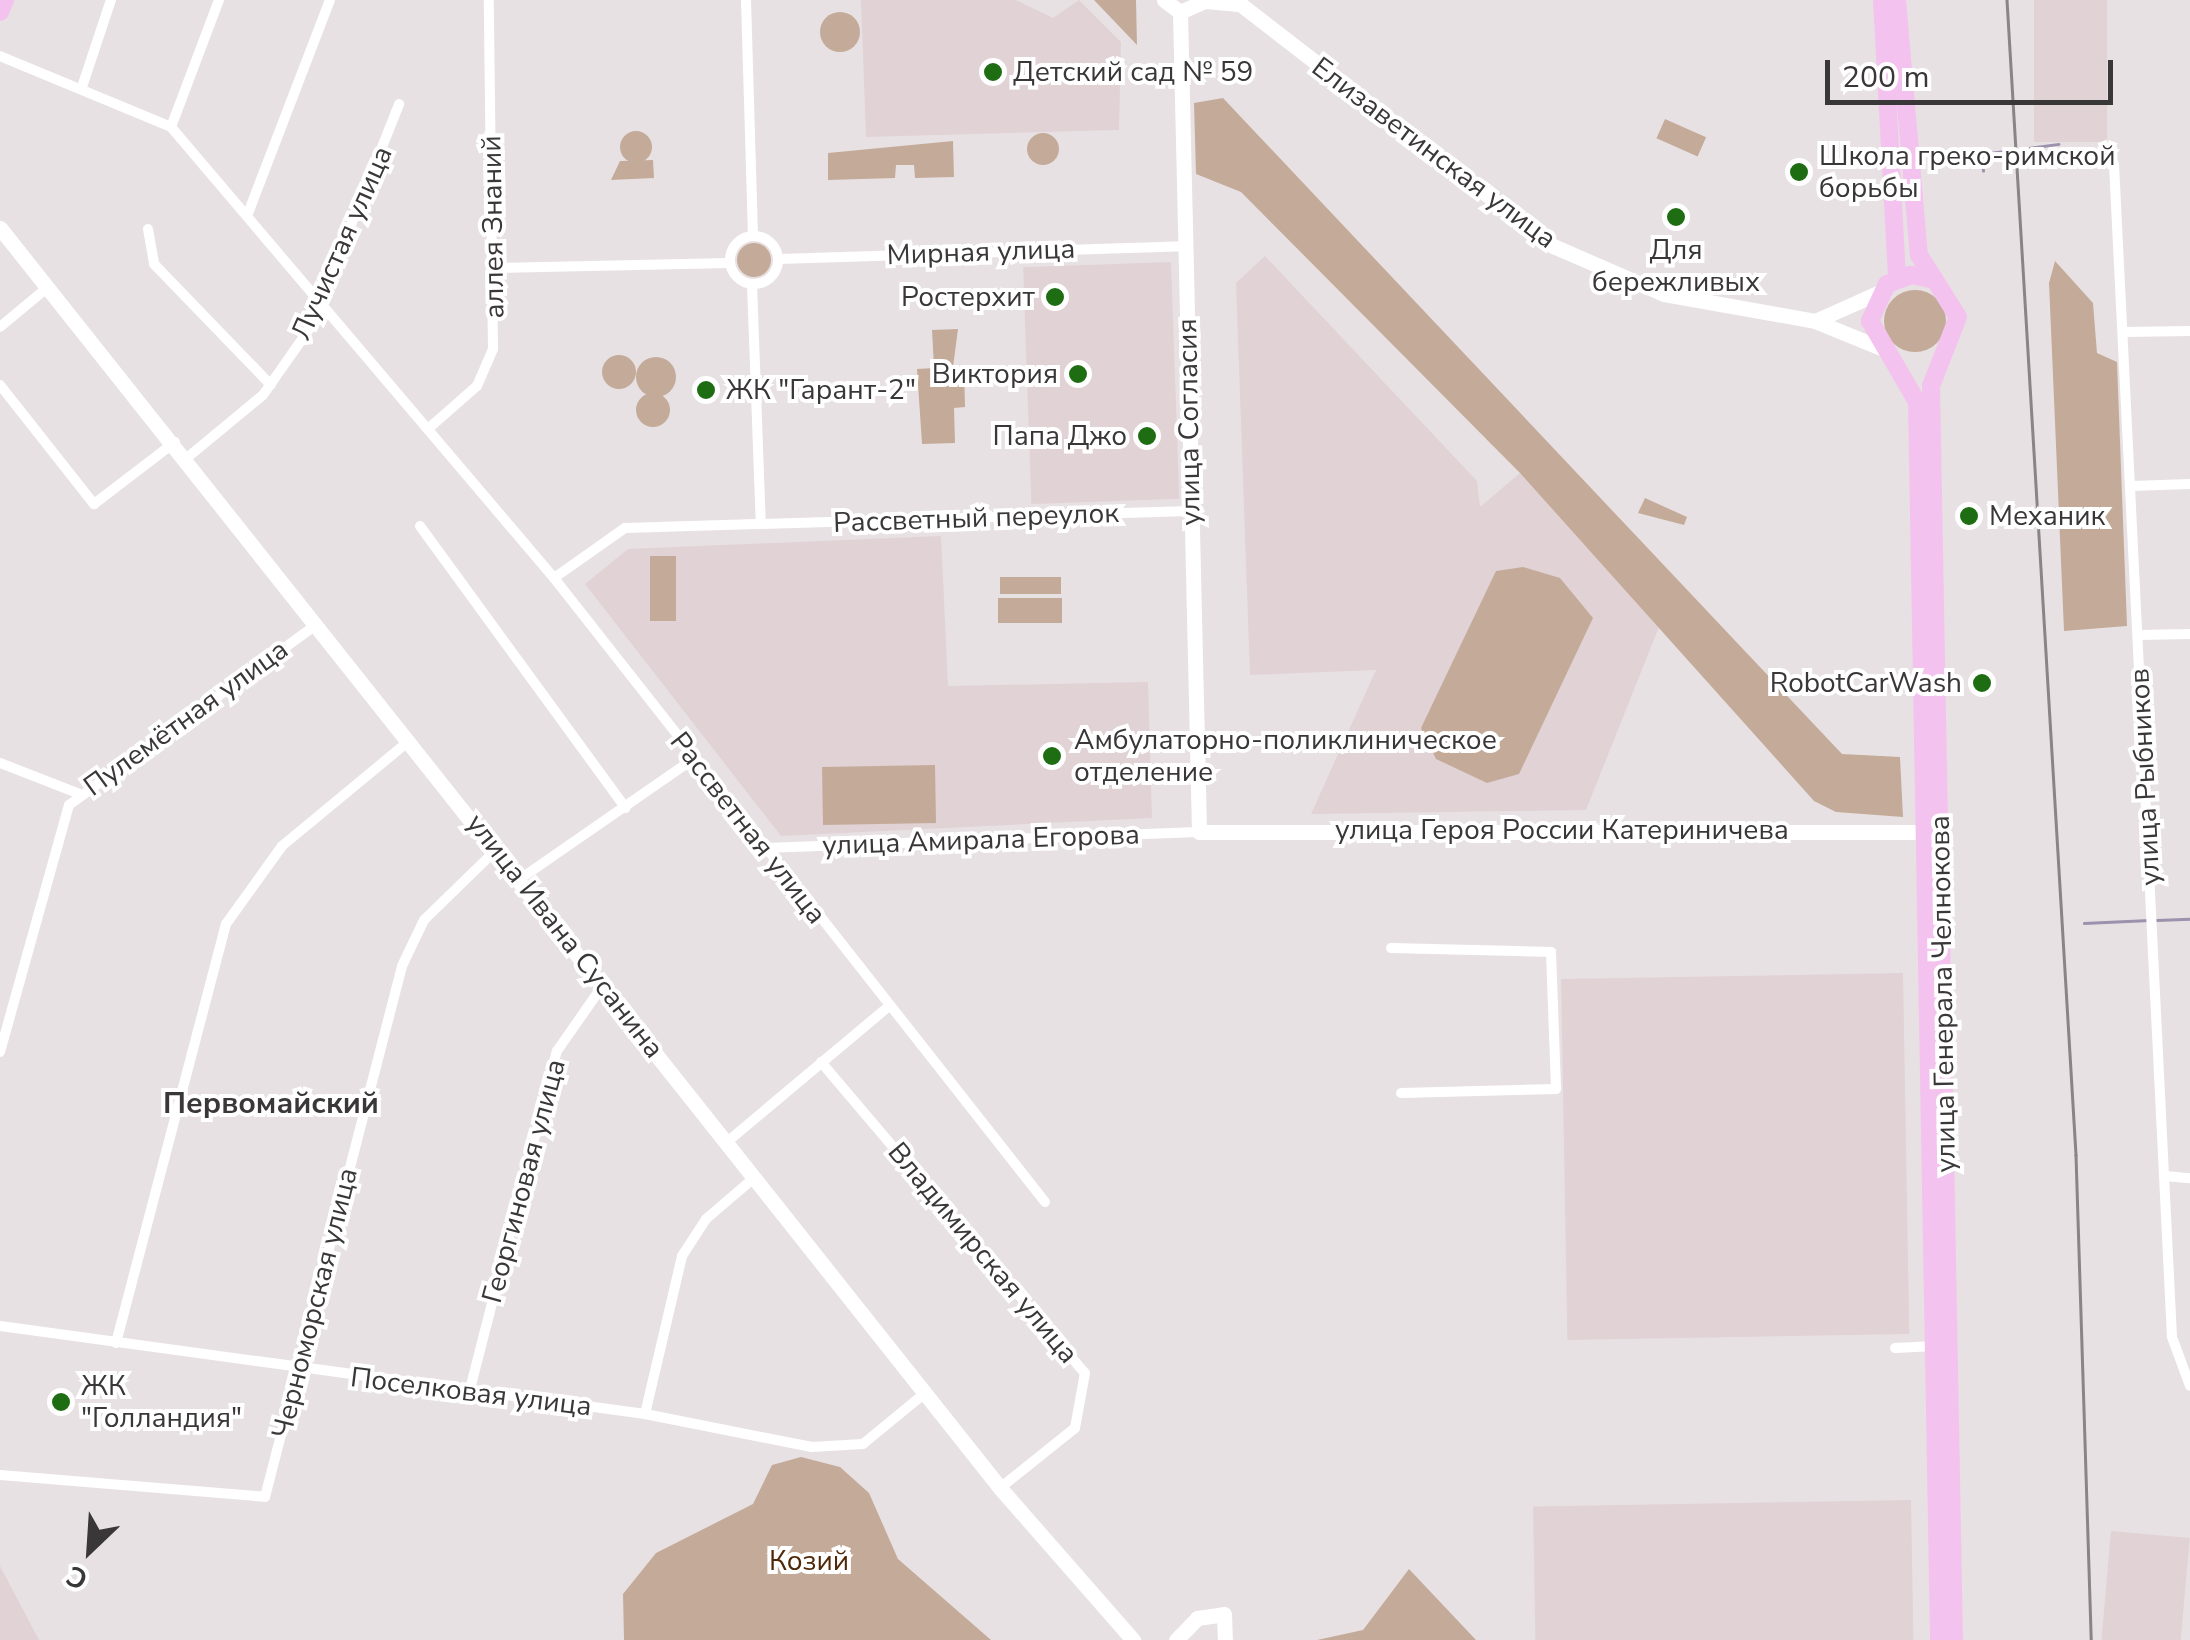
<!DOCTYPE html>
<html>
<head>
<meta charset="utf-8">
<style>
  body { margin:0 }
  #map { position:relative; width:2190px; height:1640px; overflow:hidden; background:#e8e1e3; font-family:"Nunito Sans",sans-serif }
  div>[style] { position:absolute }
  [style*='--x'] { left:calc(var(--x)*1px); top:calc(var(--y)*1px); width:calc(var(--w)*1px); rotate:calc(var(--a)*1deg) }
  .built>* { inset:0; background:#e1d2d6; transform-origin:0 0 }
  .green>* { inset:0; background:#c4ab99; transform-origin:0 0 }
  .round { border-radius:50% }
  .stream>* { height:2.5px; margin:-1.25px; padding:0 1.25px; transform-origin:1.25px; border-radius:1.25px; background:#9c92ad }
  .street>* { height:10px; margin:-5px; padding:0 5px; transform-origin:5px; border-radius:5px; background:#fff }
  .street>.ring { margin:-5px; padding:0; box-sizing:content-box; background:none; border:10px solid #fff; border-radius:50% }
  .secondary>* { height:15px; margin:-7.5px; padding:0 7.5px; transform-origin:7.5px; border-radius:7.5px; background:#fff }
  .primary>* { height:18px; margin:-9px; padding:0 9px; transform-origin:9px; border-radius:9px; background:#f4c2ee }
  .rail>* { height:2.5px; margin:-1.25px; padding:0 1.25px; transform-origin:1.25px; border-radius:1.25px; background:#898485 }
  .dots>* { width:28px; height:28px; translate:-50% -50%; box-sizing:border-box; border:5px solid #fff; border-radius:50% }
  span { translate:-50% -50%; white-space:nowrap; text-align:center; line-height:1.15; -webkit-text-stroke:8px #fff; paint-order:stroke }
  .poi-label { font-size:28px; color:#3a3738 }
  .left { translate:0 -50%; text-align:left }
  .right { translate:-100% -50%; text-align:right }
  .street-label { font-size:28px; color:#3a3738 }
  .park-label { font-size:28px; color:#4f2909 }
  .neighbourhood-label { font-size:30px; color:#3a3738; font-weight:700 }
  .north { position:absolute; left:40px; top:1500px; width:100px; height:100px; -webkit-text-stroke:8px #fff; paint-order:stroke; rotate:205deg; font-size:28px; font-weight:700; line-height:40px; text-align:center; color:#3a3738 }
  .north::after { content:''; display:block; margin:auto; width:35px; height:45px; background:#3a3738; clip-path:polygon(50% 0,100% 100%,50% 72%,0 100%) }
  .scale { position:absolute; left:1825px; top:60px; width:288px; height:45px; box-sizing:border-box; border:5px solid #3a3738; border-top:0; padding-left:12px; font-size:30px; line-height:35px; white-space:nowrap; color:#3a3738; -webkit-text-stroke:8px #fff; paint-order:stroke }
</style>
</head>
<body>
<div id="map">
  <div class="built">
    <div style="clip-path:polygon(861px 0,1016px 0,1053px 18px,1079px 0,1121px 42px,1119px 130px,866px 137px)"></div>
    <div style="left:2034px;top:0;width:73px;height:142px"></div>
    <div style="clip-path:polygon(1265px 256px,1477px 481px,1480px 507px,1520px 473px,1659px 627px,1586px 810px,1311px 814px,1376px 670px,1250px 675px,1236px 283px)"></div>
    <div style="left:1171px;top:262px;width:237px;height:148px;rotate:88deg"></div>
    <div style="clip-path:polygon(941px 536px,948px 686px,1148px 682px,1152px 818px,781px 836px,585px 584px,628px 549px)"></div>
    <div style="left:1903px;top:973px;width:361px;height:342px;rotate:89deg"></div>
    <div style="left:1911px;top:1500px;width:140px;height:378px;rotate:89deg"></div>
    <div style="left:2111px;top:1531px;width:79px;height:109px;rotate:5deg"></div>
    <div style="clip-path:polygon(0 1566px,39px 1640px,0 1640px)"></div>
  </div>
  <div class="green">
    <div style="clip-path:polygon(1094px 0,1136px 0,1137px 45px)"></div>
    <div class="round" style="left:820px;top:12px;width:40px;height:40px"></div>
    <div style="clip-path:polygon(1223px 98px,1842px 754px,1900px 757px,1903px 817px,1836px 812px,1814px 801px,1520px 473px,1241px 192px,1196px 174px,1194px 103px)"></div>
    <div style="left:1665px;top:119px;width:45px;height:21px;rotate:24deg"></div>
    <div class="round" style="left:620px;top:131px;width:32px;height:32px"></div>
    <div class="round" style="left:1027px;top:133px;width:32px;height:32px"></div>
    <div style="clip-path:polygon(953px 141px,954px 177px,915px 178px,914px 165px,896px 165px,895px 178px,828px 180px,828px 153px)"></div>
    <div style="clip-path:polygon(653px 160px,654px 178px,611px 180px,620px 161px)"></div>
    <div class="round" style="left:737px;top:243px;width:34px;height:34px"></div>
    <div style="clip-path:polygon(2055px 261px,2093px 303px,2097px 353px,2117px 362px,2127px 626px,2064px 631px,2049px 283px)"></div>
    <div class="round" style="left:1884px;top:290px;width:62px;height:62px"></div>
    <div style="clip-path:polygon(958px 329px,953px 367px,964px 367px,965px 407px,954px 408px,955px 443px,922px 444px,917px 369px,934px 368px,932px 330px)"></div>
    <div class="round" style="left:602px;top:355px;width:34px;height:34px"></div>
    <div class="round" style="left:636px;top:357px;width:40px;height:40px"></div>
    <div class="round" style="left:636px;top:393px;width:34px;height:34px"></div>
    <div style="clip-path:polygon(1645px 498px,1687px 517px,1684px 525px,1638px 513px)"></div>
    <div style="left:650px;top:556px;width:26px;height:65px"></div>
    <div style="clip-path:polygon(1523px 567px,1560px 578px,1593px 618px,1519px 774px,1487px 783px,1436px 759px,1421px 728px,1496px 571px)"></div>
    <div style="left:1061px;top:577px;width:17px;height:61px;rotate:90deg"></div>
    <div style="left:1062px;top:598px;width:25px;height:64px;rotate:90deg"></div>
    <div style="left:935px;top:765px;width:58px;height:113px;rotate:89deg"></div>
    <div style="clip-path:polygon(801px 1457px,840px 1467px,869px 1493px,898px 1559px,991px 1640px,624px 1640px,623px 1594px,656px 1553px,753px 1504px,772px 1465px)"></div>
    <div style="clip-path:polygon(1409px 1569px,1476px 1640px,1317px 1640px,1363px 1630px)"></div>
  </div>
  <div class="stream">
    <div style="--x:1983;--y:171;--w:17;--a:-93"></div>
    <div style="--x:1982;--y:154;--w:77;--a:-7.5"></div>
    <div style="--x:2157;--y:920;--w:33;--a:-2"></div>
    <div style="--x:2084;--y:923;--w:65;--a:-2.6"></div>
  </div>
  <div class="street">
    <div style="--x:746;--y:0;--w:236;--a:88.3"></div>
    <div style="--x:0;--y:56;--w:185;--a:22.5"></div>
    <div style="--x:171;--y:127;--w:592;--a:49.66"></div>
    <div style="--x:554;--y:578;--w:794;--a:51.8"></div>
    <div style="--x:82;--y:87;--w:92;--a:-71.6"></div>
    <div style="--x:171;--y:127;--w:136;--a:-69.3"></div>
    <div style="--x:2114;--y:164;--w:1174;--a:87.17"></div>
    <div style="--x:2172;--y:1337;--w:52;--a:69.8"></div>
    <div style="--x:247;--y:216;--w:231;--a:-69"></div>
    <div style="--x:148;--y:229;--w:36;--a:80"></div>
    <div style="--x:154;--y:264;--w:168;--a:46"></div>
    <div class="ring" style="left:730px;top:236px;width:38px;height:38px"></div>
    <div style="--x:778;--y:259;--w:407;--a:-1.8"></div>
    <div style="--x:496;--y:268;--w:234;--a:-1.2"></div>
    <div style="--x:752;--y:284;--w:240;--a:87.9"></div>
    <div style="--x:0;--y:327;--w:62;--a:-39.8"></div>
    <div style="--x:2123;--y:332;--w:67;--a:-0.9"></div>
    <div style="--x:0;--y:385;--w:152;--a:51.7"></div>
    <div style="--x:94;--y:504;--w:102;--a:-37.4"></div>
    <div style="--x:429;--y:428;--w:64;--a:-41.2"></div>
    <div style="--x:477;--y:386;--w:40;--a:-66.6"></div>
    <div style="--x:493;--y:349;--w:349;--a:-90.7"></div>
    <div style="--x:188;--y:457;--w:97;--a:-39.6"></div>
    <div style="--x:263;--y:395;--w:82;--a:-55"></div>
    <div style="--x:310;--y:328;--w:241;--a:-68.3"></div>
    <div style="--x:2132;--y:486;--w:58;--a:-2"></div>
    <div style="--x:420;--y:526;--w:349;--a:53.9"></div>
    <div style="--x:554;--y:578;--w:87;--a:-35.2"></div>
    <div style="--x:625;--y:528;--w:566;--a:-1.72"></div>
    <div style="--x:2138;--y:635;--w:52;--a:-1.1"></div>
    <div style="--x:0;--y:763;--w:86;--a:21.2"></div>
    <div style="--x:764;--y:848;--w:435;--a:-2.1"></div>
    <div style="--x:520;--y:879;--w:211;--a:-34.7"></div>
    <div style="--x:1391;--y:948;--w:160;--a:1.4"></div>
    <div style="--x:1551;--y:952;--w:137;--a:87.9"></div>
    <div style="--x:1556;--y:1089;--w:155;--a:178.5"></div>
    <div style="--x:0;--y:1052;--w:256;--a:-74.4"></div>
    <div style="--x:69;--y:805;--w:307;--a:-36.1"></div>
    <div style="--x:821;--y:1062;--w:408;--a:49.7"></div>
    <div style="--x:1085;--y:1373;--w:56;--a:100.3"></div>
    <div style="--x:1075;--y:1428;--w:96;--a:141.3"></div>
    <div style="--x:727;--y:1142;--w:212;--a:-40"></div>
    <div style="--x:2165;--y:1176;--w:25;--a:5"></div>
    <div style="--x:0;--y:1326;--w:651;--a:7.77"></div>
    <div style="--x:645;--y:1414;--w:170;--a:11.2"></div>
    <div style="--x:812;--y:1447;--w:51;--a:-3.4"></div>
    <div style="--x:863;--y:1444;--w:80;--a:-39.4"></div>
    <div style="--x:116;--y:1343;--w:433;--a:-75.3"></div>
    <div style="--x:226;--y:924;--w:96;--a:-54.3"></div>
    <div style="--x:282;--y:846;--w:166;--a:-39.6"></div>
    <div style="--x:1895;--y:1348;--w:40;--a:-2.9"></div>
    <div style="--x:470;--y:1389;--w:349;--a:-75.6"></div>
    <div style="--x:557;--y:1051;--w:80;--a:-55.1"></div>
    <div style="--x:645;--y:1414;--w:162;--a:-76.8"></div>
    <div style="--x:682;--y:1256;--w:44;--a:-57"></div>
    <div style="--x:706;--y:1219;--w:65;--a:-40.6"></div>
    <div style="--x:0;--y:1475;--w:266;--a:4.7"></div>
    <div style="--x:265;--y:1497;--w:548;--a:-75.53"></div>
    <div style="--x:402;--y:966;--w:51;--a:-64.4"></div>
    <div style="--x:424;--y:920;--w:100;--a:-44.2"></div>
  </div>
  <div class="secondary">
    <div style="--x:1164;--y:0;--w:20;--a:37"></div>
    <div style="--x:1235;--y:0;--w:402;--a:37.7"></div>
    <div style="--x:1553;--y:246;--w:121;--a:23.4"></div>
    <div style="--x:1664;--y:294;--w:153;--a:10.1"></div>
    <div style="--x:1815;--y:321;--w:71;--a:22.2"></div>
    <div style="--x:1180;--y:12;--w:820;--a:88.67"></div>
    <div style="--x:1199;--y:832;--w:726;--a:0"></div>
    <div style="--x:1180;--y:12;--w:27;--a:-24"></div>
    <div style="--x:1205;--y:1;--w:34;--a:5"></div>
    <div style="--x:0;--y:228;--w:1609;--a:51.56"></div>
    <div style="--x:1000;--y:1488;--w:202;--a:48.8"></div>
    <div style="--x:1815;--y:321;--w:69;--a:-24"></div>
    <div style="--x:1176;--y:1640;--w:30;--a:-46"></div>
    <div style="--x:1197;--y:1618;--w:27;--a:-8"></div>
    <div style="--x:1224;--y:1614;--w:26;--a:88"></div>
  </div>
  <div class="primary">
    <div style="--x:1882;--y:0;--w:278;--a:86.9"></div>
    <div style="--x:1897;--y:0;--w:256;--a:85.1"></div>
    <div style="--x:1919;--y:255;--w:73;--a:57.8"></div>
    <div style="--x:1958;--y:317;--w:74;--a:111.4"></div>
    <div style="--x:1931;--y:386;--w:1254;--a:88.95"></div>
    <div style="--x:0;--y:12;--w:13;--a:-67"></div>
    <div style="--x:1935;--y:280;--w:25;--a:-168"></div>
    <div style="--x:1911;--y:275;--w:26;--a:159"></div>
    <div style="--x:1887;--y:284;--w:41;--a:114.7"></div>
    <div style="--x:1870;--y:321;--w:94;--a:59.9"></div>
    <div style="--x:1917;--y:402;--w:1238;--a:88.98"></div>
  </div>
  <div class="rail">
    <div style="--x:2007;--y:0;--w:1157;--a:86.58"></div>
    <div style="--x:2076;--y:1155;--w:485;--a:88.2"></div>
  </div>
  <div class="dots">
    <div style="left:993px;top:72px;background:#1e6d13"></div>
    <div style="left:1799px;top:172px;background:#1e6d13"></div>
    <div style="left:1676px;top:217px;background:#1e6d13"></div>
    <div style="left:1055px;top:297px;background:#1e6d13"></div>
    <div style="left:1078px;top:374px;background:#1e6d13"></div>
    <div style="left:706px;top:390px;background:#1e6d13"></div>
    <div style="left:1147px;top:436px;background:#1e6d13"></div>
    <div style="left:1969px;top:516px;background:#1e6d13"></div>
    <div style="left:1982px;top:683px;background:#1e6d13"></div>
    <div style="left:1052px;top:756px;background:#1e6d13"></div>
    <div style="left:61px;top:1402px;background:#1e6d13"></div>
  </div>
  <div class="poi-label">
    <span class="left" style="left:1013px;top:72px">Детский сад № 59</span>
    <span class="left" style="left:1819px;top:172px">Школа греко-римской<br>борьбы</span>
    <span style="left:1676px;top:266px">Для<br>бережливых</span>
    <span class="right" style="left:1035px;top:297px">Ростерхит</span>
    <span class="right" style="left:1058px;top:374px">Виктория</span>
    <span class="left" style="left:726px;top:390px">ЖК "Гарант-2"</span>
    <span class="right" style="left:1127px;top:436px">Папа Джо</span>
    <span class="left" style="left:1989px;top:516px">Механик</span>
    <span class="right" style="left:1962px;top:683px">RobotCarWash</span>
    <span class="left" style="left:1074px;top:756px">Амбулаторно-поликлиническое<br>отделение</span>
    <span class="left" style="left:81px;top:1402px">ЖК<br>"Голландия"</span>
  </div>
  <div class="street-label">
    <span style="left:1434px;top:153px;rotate:37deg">Елизаветинская улица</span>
    <span style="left:493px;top:227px;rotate:-91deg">аллея Знаний</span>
    <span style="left:342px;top:243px;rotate:-66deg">Лучистая улица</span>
    <span style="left:981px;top:252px;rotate:-2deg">Мирная улица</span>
    <span style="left:1189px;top:422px;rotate:-91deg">улица Согласия</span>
    <span style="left:976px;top:518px;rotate:-2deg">Рассветный переулок</span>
    <span style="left:186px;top:718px;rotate:-36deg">Пулемётная улица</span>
    <span style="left:2145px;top:777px;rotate:-93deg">улица Рыбников</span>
    <span style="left:748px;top:828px;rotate:52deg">Рассветная улица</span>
    <span style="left:1562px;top:830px">улица Героя России Катериничева</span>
    <span style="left:981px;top:840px;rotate:-2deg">улица Амирала Егорова</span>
    <span style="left:565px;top:936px;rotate:52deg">улица Ивана Сусанина</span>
    <span style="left:1943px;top:994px;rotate:-91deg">улица Генерала Челнокова</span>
    <span style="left:524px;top:1181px;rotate:-75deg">Георгиновая улица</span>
    <span style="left:983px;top:1253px;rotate:50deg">Владимирская улица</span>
    <span style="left:315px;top:1303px;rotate:-76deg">Черноморская улица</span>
    <span style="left:471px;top:1392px;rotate:7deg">Поселковая улица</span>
  </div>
  <div class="park-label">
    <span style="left:809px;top:1561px">Козий</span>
  </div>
  <div class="neighbourhood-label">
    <span style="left:271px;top:1104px">Первомайский</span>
  </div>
  <div class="north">С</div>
  <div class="scale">200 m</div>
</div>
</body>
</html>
